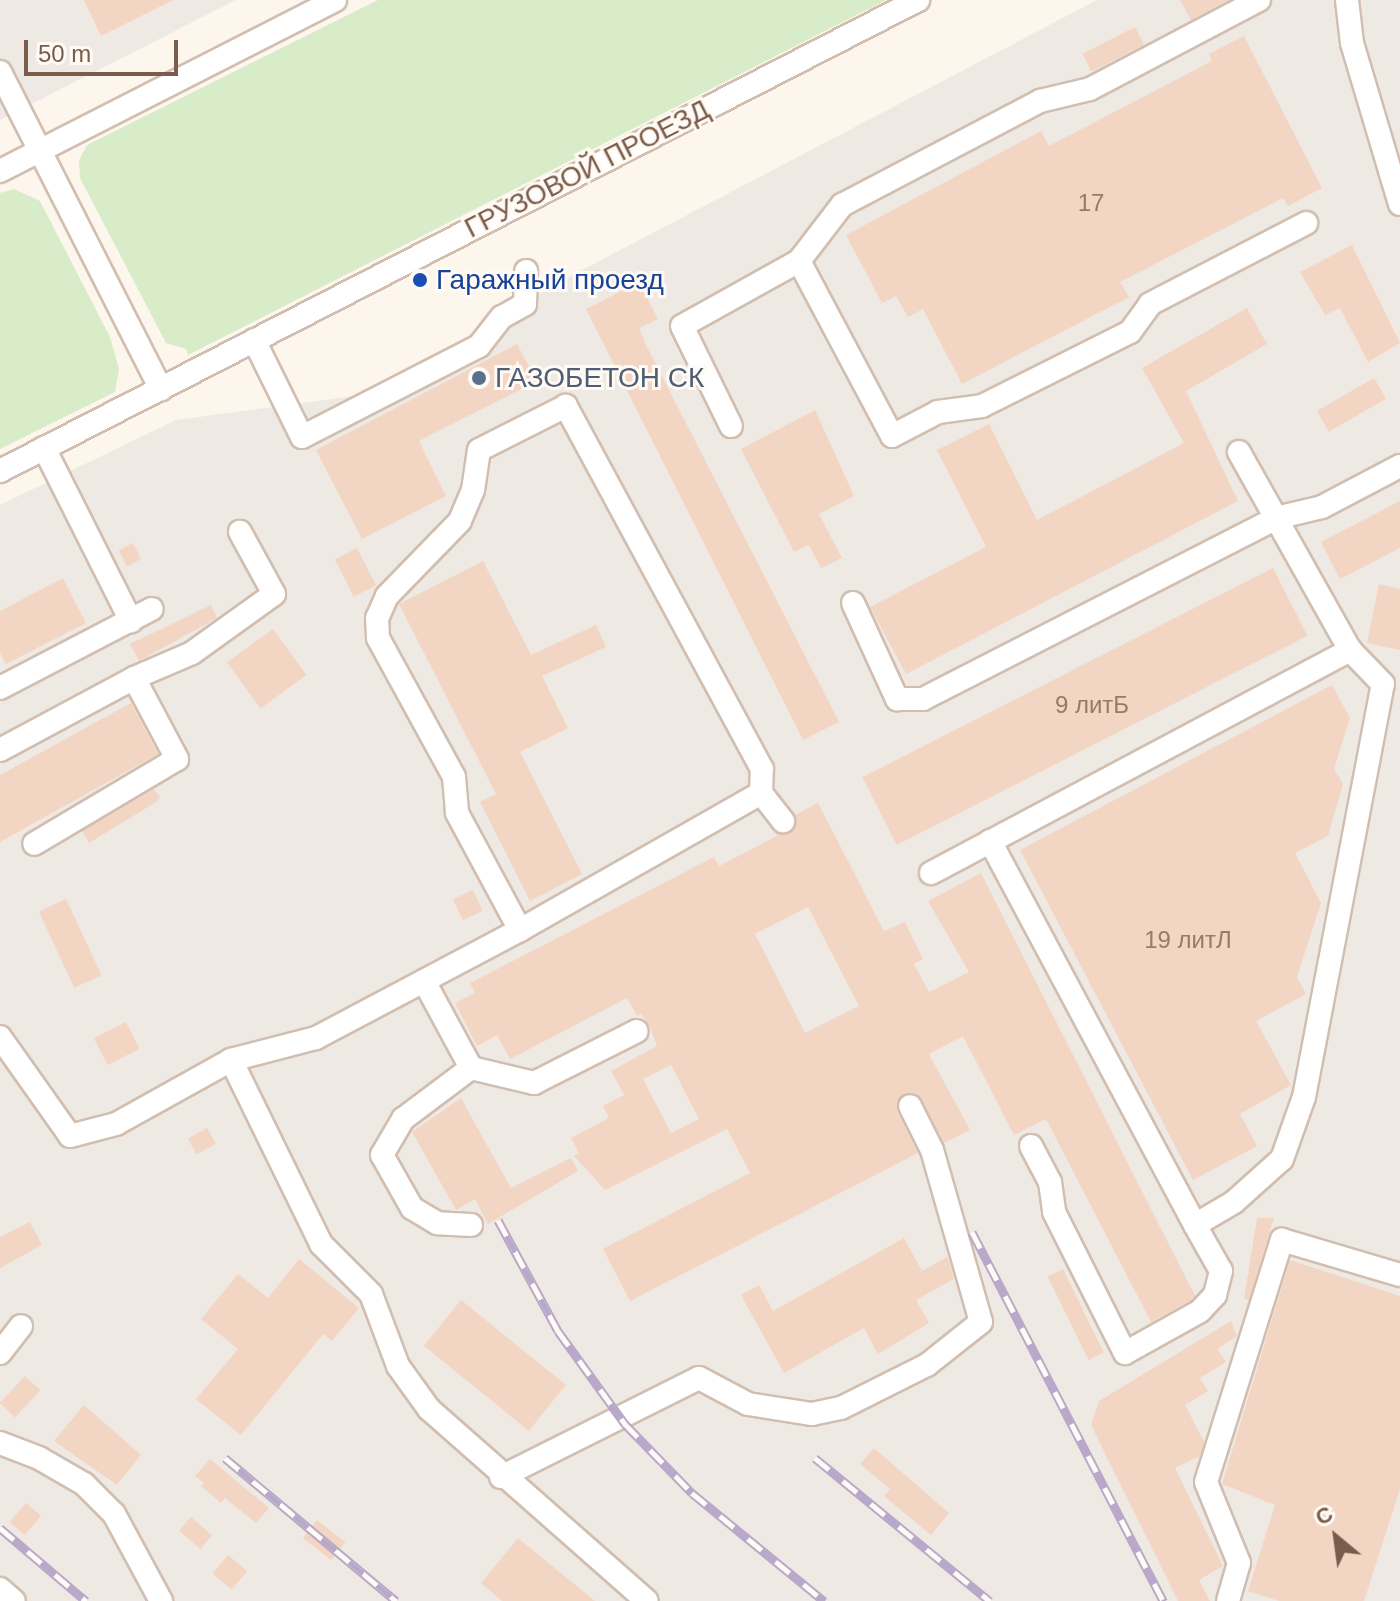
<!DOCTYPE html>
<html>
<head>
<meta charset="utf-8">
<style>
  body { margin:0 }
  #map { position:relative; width:1400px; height:1601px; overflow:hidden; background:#fdf6ec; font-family:Arial,sans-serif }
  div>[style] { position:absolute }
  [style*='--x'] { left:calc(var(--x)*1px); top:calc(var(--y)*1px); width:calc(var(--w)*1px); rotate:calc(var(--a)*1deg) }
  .industrial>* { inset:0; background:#efe9e4 }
  .green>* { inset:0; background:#d8ecc9 }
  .building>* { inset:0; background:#f3d5c3; transform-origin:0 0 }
  .roads { filter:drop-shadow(2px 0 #d1beb0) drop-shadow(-2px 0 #d1beb0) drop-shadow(0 2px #d1beb0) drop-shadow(0 -2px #d1beb0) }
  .minor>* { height:22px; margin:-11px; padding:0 11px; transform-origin:11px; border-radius:11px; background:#fff }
  .rail>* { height:9px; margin-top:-4.5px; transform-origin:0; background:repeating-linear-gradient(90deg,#fffaf3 0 18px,#b9a8c9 0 36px); box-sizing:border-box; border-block:2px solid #b9a8c9 }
  .dots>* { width:22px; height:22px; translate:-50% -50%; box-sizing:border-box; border:4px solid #fffaf3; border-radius:50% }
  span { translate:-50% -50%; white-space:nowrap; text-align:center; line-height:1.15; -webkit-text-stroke:6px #fffaf3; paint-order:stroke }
  .number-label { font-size:24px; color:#987a6a }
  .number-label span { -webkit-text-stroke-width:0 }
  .street-label { font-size:28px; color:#7a5c4d }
  .transit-label { font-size:28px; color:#164399 }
  .left { translate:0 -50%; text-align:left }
  .service-label { font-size:28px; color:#4e5e75 }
  .north { position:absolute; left:1296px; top:1497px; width:80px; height:80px; -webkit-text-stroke:6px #fffaf3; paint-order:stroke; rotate:331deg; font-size:22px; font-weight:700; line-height:32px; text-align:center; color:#7a5c4d }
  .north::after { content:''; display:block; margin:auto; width:28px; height:36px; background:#7a5c4d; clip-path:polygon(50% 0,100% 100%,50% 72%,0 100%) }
  .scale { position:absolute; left:24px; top:40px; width:154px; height:36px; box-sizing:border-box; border:4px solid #7a5c4d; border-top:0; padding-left:10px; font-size:24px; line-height:28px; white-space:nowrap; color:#7a5c4d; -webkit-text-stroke:6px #fffaf3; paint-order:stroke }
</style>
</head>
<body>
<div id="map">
  <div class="industrial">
    <div style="clip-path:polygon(0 0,236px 0,0 120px)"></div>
    <div style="clip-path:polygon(1097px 0,1400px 0,1400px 1601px,0 1601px,0 505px,176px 420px,355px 396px,461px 343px,565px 279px)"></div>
  </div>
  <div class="green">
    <div style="clip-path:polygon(378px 0,886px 0,188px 355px,186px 349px,166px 343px,80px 178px,79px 160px,87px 145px)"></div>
    <div style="clip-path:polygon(14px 189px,40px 201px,110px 337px,119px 369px,115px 392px,0 449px,0 193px)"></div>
  </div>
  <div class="building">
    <div style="clip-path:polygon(84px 0,173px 0,101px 36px)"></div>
    <div style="clip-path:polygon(1180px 0,1229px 0,1191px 20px)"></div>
    <div style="left:1135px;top:27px;width:20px;height:59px;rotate:63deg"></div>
    <div style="clip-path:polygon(1244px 36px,1322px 188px,1288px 206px,1283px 198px,1120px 282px,1129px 297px,962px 384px,923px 309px,908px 317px,896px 296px,882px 303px,846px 235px,1041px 131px,1049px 146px,1212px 61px,1209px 54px)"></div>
    <div style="clip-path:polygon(1352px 245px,1400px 343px,1368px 362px,1340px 308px,1325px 315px,1300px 272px)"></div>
    <div style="clip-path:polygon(639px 282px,658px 319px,639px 328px,645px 343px,839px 722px,803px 740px,586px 309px)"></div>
    <div style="clip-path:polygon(1247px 308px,1267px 344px,1186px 391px,1238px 501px,906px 674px,870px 607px,986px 547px,937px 450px,989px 424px,1037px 520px,1184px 443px,1142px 368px)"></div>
    <div style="clip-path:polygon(517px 344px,537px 381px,419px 441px,446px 496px,362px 539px,316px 450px)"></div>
    <div style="left:1374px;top:378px;width:24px;height:66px;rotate:60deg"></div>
    <div style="clip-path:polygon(815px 410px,854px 496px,819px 514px,842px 558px,821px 568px,809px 545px,794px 552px,741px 449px)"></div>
    <div style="clip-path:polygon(1400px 501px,1400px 548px,1340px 579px,1321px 542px)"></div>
    <div style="left:133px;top:543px;width:18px;height:16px;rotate:63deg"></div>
    <div style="left:357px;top:548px;width:42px;height:25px;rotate:63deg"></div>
    <div style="clip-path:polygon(483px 561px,531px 655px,596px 625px,606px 647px,542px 676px,568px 728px,520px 752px,582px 874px,530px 901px,480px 802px,496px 794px,399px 604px)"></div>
    <div style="left:1273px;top:568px;width:76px;height:461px;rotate:63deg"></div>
    <div style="clip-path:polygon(63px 578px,86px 623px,6px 664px,0 653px,0 611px)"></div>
    <div style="clip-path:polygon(1379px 584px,1400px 589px,1400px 650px,1367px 643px)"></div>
    <div style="clip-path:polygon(211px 605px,217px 618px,139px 661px,130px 644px)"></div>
    <div style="left:273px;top:629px;width:57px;height:57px;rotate:54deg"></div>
    <div style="clip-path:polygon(1332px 685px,1350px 718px,1334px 769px,1343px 784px,1328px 836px,1295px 853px,1321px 903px,1297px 977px,1306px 994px,1256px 1021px,1291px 1085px,1240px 1114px,1257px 1146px,1193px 1180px,1020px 850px)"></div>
    <div style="clip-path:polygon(131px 703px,158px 754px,0 842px,0 775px)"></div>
    <div style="clip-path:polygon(154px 789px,160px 798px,156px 802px,89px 843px,82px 831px)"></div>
    <div style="clip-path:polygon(evenodd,818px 803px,884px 931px,905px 922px,923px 959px,914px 964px,929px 992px,969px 972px,928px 901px,981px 873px,1195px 1296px,1191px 1300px,1151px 1322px,1046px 1119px,1014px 1135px,963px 1036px,929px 1054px,970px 1130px,944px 1143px,922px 1099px,904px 1093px,897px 1112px,918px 1153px,630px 1301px,603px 1249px,750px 1173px,727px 1129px,605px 1190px,574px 1156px,579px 1153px,571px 1138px,609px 1118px,603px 1106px,624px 1095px,611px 1071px,657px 1046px,649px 1024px,641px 1014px,637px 1016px,627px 998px,510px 1059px,497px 1035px,477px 1046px,455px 1003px,475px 993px,470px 983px,714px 857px,719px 866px,777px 836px,775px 832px,791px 832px,795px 815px,818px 803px,808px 907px,859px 1006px,805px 1033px,755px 934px,808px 907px,818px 803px,671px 1065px,699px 1119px,671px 1133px,643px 1079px,671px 1065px)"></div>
    <div style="left:473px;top:890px;width:23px;height:22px;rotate:65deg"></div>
    <div style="left:66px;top:899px;width:84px;height:30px;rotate:65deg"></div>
    <div style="left:126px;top:1022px;width:30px;height:36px;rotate:63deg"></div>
    <div style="clip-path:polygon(461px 1098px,511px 1188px,571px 1158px,578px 1171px,488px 1224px,475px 1199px,456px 1210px,412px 1132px)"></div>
    <div style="left:207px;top:1128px;width:18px;height:22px;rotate:61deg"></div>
    <div style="clip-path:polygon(1257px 1218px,1274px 1218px,1249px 1300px,1244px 1299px)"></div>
    <div style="clip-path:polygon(30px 1222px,42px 1245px,0 1268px,0 1237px)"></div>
    <div style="clip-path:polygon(904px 1238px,922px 1271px,947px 1257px,949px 1261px,954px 1279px,916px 1300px,929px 1323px,878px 1354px,864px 1328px,784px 1373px,741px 1295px,759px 1285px,773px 1311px)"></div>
    <div style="clip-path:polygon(299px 1259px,359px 1308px,332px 1341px,323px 1334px,241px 1435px,196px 1399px,238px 1349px,201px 1319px,238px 1274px,268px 1298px)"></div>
    <div style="clip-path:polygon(1290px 1260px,1400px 1296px,1400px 1489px,1364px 1601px,1279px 1601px,1248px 1591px,1275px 1505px,1222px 1484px)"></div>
    <div style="left:1063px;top:1269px;width:93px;height:17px;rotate:64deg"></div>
    <div style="left:461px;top:1300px;width:135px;height:59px;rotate:39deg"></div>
    <div style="clip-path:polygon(1231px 1321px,1237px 1336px,1217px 1349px,1226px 1362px,1200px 1378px,1208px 1391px,1185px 1405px,1204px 1442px,1200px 1456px,1175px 1468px,1223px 1566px,1199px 1580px,1210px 1601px,1178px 1601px,1091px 1425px,1099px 1401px)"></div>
    <div style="left:25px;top:1376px;width:21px;height:37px;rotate:43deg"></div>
    <div style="clip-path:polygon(84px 1405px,141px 1455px,117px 1485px,54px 1441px)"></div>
    <div style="clip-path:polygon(874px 1448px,949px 1513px,931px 1535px,884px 1496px,890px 1489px,860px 1464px)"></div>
    <div style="clip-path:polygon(210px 1459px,269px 1508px,256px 1523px,225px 1498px,221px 1503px,201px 1486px,204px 1483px,195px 1476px)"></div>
    <div style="left:26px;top:1503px;width:20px;height:25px;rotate:41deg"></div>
    <div style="left:191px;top:1517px;width:28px;height:18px;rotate:41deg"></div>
    <div style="left:317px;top:1520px;width:36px;height:23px;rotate:38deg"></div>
    <div style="clip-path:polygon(518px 1538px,595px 1601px,502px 1601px,481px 1583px)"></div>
    <div style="left:228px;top:1555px;width:25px;height:24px;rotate:40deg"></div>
  </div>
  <div class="roads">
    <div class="minor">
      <div style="--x:1347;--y:0;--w:43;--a:83.4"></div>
      <div style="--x:1352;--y:43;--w:168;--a:73.4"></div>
      <div style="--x:0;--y:72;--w:356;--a:63.1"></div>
      <div style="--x:0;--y:171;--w:376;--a:-27"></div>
      <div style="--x:799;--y:261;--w:198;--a:62"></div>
      <div style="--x:892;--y:436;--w:52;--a:-27.6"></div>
      <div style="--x:938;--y:412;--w:44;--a:-7.8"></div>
      <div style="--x:982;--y:406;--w:165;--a:-26.6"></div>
      <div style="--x:1130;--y:332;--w:34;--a:-54"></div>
      <div style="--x:1150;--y:304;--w:176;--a:-27.4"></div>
      <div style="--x:254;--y:340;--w:108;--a:63.7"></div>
      <div style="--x:302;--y:437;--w:199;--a:-27.2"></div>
      <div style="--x:479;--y:346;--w:37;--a:-52"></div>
      <div style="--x:502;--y:317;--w:26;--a:-29"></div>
      <div style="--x:525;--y:304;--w:33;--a:-88"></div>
      <div style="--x:731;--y:426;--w:111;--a:-116.1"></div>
      <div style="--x:682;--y:326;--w:134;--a:-29.1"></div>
      <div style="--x:799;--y:261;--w:71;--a:-52.5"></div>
      <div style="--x:842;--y:205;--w:224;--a:-27.7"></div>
      <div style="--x:1040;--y:101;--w:51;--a:-13.5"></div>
      <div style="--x:1090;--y:89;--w:191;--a:-27.8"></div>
      <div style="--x:44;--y:448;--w:194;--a:63.3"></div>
      <div style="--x:0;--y:471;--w:1032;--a:-27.16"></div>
      <div style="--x:853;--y:603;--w:106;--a:65.4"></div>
      <div style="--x:897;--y:699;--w:26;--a:0"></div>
      <div style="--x:923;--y:699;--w:397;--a:-27.1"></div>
      <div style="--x:1276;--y:518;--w:47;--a:-13.4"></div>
      <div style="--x:1322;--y:507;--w:88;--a:-27.7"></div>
      <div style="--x:134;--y:678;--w:63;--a:-23.3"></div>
      <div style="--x:192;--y:653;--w:101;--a:-35.7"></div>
      <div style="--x:274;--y:594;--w:71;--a:-118.7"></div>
      <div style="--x:0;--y:688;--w:171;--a:-27.5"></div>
      <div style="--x:0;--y:750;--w:152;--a:-28.2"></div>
      <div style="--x:134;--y:678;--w:92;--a:62"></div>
      <div style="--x:177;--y:759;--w:166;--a:149.3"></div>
      <div style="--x:761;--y:793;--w:36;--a:52"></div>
      <div style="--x:990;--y:841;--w:435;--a:61.9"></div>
      <div style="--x:1195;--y:1225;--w:45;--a:-30.5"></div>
      <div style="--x:1234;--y:1202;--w:64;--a:-41.9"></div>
      <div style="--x:1282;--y:1159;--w:66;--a:-70.5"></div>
      <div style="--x:1304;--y:1097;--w:420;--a:-79.2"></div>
      <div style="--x:1383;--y:684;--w:47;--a:-134.1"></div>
      <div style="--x:1350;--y:650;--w:227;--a:-119.3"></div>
      <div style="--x:931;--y:873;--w:475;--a:-28"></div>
      <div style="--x:424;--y:981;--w:99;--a:61.6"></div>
      <div style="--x:471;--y:1068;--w:65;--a:13.4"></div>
      <div style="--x:534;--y:1083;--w:115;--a:-26.8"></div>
      <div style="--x:0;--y:1037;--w:121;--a:54.7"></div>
      <div style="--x:70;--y:1136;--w:48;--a:-14.6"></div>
      <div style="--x:116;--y:1124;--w:132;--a:-29.1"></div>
      <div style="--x:231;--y:1060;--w:88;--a:-14.5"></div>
      <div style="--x:316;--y:1038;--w:231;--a:-27.9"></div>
      <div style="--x:520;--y:930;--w:277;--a:-29.6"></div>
      <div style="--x:761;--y:793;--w:24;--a:-88"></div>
      <div style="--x:762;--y:769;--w:413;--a:-118.4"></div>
      <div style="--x:566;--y:406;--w:97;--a:153.2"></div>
      <div style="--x:479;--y:450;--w:40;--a:98.5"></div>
      <div style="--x:473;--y:490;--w:34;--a:113"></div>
      <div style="--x:460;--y:521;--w:105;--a:134.2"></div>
      <div style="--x:387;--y:596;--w:24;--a:114"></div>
      <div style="--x:377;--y:618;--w:20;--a:87"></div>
      <div style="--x:378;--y:638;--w:158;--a:61.3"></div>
      <div style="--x:454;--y:777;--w:36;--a:85"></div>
      <div style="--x:457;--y:813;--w:133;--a:61.7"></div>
      <div style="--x:231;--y:1060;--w:205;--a:63.9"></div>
      <div style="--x:321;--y:1244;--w:71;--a:45"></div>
      <div style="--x:371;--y:1294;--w:77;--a:69.4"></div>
      <div style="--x:398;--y:1366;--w:53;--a:54.2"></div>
      <div style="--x:429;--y:1409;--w:290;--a:41.4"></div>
      <div style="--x:1031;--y:1146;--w:41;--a:62.2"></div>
      <div style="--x:1050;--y:1182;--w:30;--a:82"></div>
      <div style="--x:1054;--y:1212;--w:158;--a:63.3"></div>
      <div style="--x:1125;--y:1353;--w:86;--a:-29.2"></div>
      <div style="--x:1200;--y:1311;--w:22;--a:-47"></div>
      <div style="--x:1215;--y:1295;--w:25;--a:-76"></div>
      <div style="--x:1221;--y:1271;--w:53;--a:-119.5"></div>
      <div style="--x:471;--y:1225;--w:34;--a:-177"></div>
      <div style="--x:437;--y:1223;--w:29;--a:-149"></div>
      <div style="--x:412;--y:1208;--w:61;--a:-119.5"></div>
      <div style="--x:382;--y:1155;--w:42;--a:-59.7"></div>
      <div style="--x:403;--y:1119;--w:85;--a:-36.9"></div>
      <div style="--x:0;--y:1353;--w:34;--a:-52"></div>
      <div style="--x:0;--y:1443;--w:42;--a:21"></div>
      <div style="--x:39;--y:1458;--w:52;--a:30"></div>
      <div style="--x:84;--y:1484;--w:42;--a:45"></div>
      <div style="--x:114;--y:1514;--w:99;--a:61.6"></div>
      <div style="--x:501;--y:1477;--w:221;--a:-26.6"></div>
      <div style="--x:699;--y:1378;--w:55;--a:28"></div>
      <div style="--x:748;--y:1404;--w:65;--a:8.9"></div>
      <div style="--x:812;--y:1414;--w:30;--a:-12"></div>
      <div style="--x:841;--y:1408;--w:96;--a:-26.6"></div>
      <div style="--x:927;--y:1365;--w:69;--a:-38.5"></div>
      <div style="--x:981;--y:1322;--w:179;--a:-105.9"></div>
      <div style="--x:932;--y:1150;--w:49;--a:-116.6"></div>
      <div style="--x:0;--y:1589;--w:18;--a:41"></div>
      <div style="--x:1228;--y:1601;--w:40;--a:-74"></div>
      <div style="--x:1239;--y:1563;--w:87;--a:-112.2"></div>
      <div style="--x:1206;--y:1482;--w:254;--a:-72.6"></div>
      <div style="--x:1282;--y:1240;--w:123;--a:16.5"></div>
    </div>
  </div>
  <div class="rail">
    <div style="--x:498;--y:1220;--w:126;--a:61.6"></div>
    <div style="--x:558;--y:1331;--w:115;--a:54.2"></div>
    <div style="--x:625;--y:1424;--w:96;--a:45.8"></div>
    <div style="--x:692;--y:1493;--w:171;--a:39.3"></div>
    <div style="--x:972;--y:1232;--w:416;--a:62.6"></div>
    <div style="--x:225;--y:1458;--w:223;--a:39.9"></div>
    <div style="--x:815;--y:1458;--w:226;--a:39.3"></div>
    <div style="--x:0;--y:1528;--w:113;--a:40.3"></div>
  </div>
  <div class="dots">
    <div style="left:420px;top:280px;background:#1a4fb4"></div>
    <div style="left:479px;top:378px;background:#5c6f8a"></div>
  </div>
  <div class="number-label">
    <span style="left:1091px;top:203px">17</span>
    <span style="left:1092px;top:705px">9 литБ</span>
    <span style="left:1188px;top:940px">19 литЛ</span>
  </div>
  <div class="street-label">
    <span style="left:587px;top:169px;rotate:-27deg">ГРУЗОВОЙ ПРОЕЗД</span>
  </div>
  <div class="transit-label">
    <span class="left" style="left:436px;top:280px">Гаражный проезд</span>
  </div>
  <div class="service-label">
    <span class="left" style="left:495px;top:378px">ГАЗОБЕТОН СК</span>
  </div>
  <div class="north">С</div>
  <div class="scale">50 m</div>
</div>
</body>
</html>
